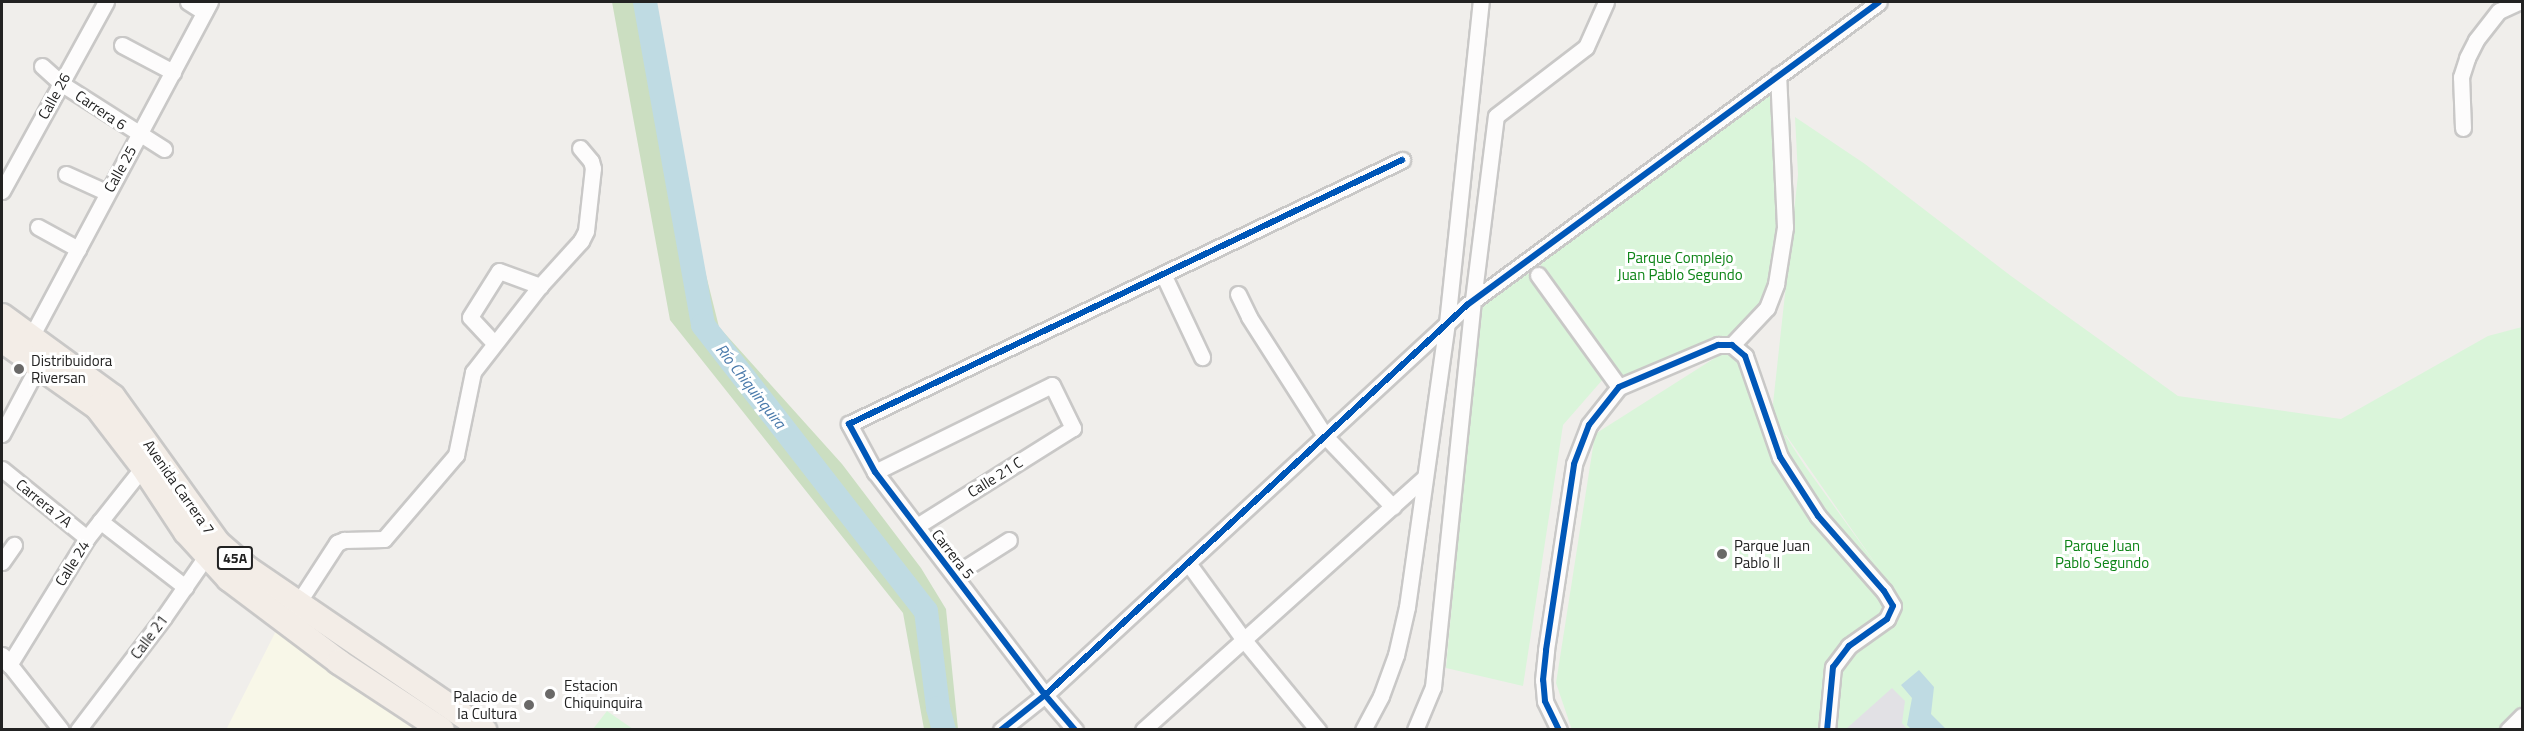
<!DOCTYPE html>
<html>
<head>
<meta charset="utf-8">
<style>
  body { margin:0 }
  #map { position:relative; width:2524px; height:731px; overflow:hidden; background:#f0eeeb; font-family:"Titillium Web",sans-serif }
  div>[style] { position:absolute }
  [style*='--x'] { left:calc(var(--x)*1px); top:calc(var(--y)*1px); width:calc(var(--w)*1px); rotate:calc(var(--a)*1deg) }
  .education>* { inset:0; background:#f8f7e8 }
  .forest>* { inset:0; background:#cbdec1 }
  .park>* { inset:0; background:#daf5da }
  .plaza>* { inset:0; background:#e2e1e5 }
  .water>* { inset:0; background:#bfdbe3 }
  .river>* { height:24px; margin:-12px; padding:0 12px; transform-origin:12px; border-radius:12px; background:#bfdbe3 }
  .roads { filter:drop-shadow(2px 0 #c9c8c7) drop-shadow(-2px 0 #c9c8c7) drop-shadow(0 2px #c9c8c7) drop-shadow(0 -2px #c9c8c7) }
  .street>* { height:15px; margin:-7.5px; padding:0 7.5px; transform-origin:7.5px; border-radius:7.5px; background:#fdfcfc }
  .primary>* { height:24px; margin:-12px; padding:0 12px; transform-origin:12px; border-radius:12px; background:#f3ede7 }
  .cycleway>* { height:6px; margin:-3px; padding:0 3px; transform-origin:3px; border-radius:3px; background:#0057b8 }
  .dots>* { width:16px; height:16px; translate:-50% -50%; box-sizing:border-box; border:3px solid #fff; border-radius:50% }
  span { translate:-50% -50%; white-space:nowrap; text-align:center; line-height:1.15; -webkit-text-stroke:6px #fff; paint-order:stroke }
  .shield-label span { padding:2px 4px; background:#fff; border:2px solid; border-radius:4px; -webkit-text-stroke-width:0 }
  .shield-label { font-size:14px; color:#222; font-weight:700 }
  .street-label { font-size:15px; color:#222 }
  .park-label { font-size:15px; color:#0c8416 }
  .poi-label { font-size:15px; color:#222 }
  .left { translate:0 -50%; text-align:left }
  .right { translate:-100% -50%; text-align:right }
  .water-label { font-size:16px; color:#4a7aab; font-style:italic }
  .frame { position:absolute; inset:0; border:3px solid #222; pointer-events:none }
</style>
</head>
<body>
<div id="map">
  <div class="education">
    <div style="clip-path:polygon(280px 623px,429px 730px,226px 730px)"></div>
  </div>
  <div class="forest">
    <div style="clip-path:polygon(612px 2px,654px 2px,696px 235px,719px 327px,842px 464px,921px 568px,946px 609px,958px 729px,924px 729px,903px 613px,670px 320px)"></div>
  </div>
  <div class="park">
    <div style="clip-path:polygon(1773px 91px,1778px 234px,1772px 282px,1762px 305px,1731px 338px,1622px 376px,1539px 263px)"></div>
    <div style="clip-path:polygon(evenodd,1795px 117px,1865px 164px,2011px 276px,2178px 396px,2341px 419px,2488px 336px,2522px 327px,2522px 714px,2505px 729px,1572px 730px,1556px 683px,1595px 434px,1729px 349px,1772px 413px,1798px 175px,1795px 117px,1785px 435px,1786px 435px,1880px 570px,1805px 466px,1785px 435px)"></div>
    <div style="clip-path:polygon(1525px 269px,1604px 378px,1563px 425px,1523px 686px,1446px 668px,1479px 308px)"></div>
    <div style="clip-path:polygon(607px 711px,633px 729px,593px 729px)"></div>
  </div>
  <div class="plaza">
    <div style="clip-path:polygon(1892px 688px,1905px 701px,1902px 723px,1907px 729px,1846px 729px)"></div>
  </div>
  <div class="water">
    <div style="clip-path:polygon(1919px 670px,1934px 687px,1931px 714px,1946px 729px,1911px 729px,1907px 725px,1912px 698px,1901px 685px)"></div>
  </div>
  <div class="river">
    <div style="--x:645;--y:2;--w:328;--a:79.8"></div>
    <div style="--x:703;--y:325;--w:363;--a:52.1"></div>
    <div style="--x:926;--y:611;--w:98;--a:82.9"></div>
    <div style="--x:938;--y:708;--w:23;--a:75"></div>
  </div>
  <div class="roads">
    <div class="street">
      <div style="--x:188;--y:2;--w:19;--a:32"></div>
      <div style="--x:122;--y:45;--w:58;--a:27.9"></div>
      <div style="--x:42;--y:66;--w:27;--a:42"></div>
      <div style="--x:62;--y:84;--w:121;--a:32.5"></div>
      <div style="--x:2463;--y:128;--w:51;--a:-92.2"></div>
      <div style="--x:2461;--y:77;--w:20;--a:-72"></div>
      <div style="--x:2467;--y:58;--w:20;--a:-63"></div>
      <div style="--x:2476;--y:40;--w:37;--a:-52"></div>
      <div style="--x:2499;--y:11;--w:21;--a:-25"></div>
      <div style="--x:66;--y:174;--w:44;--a:24.2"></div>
      <div style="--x:2;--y:191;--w:216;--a:-61.2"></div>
      <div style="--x:38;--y:227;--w:46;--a:28.8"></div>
      <div style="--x:1163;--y:274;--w:92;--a:64.8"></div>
      <div style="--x:1538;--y:275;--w:138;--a:54.1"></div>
      <div style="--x:1238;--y:294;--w:25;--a:64"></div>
      <div style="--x:1249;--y:317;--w:141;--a:57.4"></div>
      <div style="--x:1325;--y:436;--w:98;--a:46.2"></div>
      <div style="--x:31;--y:337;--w:380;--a:-61.9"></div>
      <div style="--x:494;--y:343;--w:35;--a:-133"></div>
      <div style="--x:470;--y:317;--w:54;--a:-57.8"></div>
      <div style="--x:499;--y:271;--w:44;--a:20.1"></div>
      <div style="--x:1732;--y:345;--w:51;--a:-46.6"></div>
      <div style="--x:1767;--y:308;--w:26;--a:-69"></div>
      <div style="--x:1776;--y:284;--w:58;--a:-81"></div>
      <div style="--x:1785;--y:227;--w:152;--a:-92.6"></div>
      <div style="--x:2;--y:434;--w:77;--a:-62.1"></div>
      <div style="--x:2;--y:469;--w:109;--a:39.1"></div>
      <div style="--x:875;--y:472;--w:197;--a:-26.2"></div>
      <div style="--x:1052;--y:385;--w:48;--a:64"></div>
      <div style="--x:1073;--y:428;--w:184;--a:147.9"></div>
      <div style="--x:100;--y:521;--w:108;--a:37.8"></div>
      <div style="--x:2;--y:562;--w:21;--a:-55"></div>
      <div style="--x:1188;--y:563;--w:95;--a:54"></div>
      <div style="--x:1244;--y:640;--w:117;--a:50.6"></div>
      <div style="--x:954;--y:575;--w:65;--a:-32.5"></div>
      <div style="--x:298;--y:603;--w:72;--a:-57"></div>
      <div style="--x:337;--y:543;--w:8;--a:-23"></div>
      <div style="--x:344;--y:540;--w:40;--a:-1.4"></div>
      <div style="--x:384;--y:539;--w:111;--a:-49.4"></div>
      <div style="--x:456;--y:455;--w:85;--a:-78.4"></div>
      <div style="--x:473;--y:372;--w:109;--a:-52.1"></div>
      <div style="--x:540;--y:286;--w:61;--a:-47.7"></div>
      <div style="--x:581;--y:241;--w:11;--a:-63"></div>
      <div style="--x:586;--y:231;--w:63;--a:-83.7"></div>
      <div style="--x:593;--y:168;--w:7;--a:-106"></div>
      <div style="--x:591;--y:161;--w:17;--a:-130"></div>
      <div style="--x:2;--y:655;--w:95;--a:51.8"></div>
      <div style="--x:9;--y:665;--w:149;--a:-58.4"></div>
      <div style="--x:87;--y:538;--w:90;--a:-51.7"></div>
      <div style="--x:78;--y:730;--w:142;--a:-52.7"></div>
      <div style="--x:164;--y:617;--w:83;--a:-55.3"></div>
      <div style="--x:1001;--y:730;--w:56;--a:-38.5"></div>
      <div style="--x:1045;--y:695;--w:575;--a:-42.74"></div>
      <div style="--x:1467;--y:305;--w:511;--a:-36.33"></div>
      <div style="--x:1075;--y:730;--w:46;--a:-130.6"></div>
      <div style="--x:1045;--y:695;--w:280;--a:-127.3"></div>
      <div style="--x:875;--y:472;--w:55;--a:-118.4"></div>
      <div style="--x:849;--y:424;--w:613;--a:-25.52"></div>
      <div style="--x:1143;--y:730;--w:377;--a:-41.9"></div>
      <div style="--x:1363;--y:730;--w:38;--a:-62"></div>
      <div style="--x:1381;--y:696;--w:44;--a:-69.9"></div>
      <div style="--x:1396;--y:655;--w:49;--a:-77.1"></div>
      <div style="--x:1407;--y:607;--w:287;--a:-82"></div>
      <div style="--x:1447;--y:323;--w:323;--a:-84"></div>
      <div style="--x:1415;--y:730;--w:47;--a:-67.3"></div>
      <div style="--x:1433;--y:687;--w:389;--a:-84.1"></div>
      <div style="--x:1473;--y:300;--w:185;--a:-82.9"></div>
      <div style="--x:1496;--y:116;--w:113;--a:-37.5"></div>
      <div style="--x:1586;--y:47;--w:49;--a:-66"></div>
      <div style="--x:1559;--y:730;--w:32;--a:-116"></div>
      <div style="--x:1545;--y:701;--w:21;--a:-95"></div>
      <div style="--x:1543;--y:680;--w:30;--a:-84"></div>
      <div style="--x:1546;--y:650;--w:188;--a:-81.4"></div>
      <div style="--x:1574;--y:464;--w:42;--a:-69"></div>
      <div style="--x:1589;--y:425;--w:48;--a:-51.7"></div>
      <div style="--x:1619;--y:387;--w:108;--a:-23"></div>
      <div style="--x:1718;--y:345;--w:14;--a:0"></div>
      <div style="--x:1732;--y:345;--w:17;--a:40"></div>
      <div style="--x:1745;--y:356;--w:107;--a:70.9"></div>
      <div style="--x:1780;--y:457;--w:70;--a:57.2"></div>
      <div style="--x:1818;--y:516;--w:100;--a:48.7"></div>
      <div style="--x:1884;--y:591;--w:17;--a:59"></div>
      <div style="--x:1893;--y:606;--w:14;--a:115"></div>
      <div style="--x:1887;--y:619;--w:47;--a:144.6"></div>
      <div style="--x:1849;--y:646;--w:26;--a:127"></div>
      <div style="--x:1833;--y:667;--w:63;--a:95.4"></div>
      <div style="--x:2508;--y:730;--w:20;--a:-45"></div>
    </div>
    <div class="primary">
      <div style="--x:2;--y:316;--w:137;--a:36.1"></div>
      <div style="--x:113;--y:397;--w:180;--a:54.3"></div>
      <div style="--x:218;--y:543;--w:40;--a:41"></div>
      <div style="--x:248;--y:569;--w:286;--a:34.3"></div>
      <div style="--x:2;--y:340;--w:116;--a:35.2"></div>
      <div style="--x:97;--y:407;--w:76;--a:52.5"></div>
      <div style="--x:143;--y:467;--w:78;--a:56.5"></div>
      <div style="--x:186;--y:532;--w:64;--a:47.5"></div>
      <div style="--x:229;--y:579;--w:138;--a:37"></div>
      <div style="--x:339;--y:662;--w:123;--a:33.4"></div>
    </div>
  </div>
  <div class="cycleway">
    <div style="--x:1001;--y:730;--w:56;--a:-38.5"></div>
    <div style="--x:1045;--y:695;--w:575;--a:-42.74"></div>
    <div style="--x:1467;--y:305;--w:511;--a:-36.33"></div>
    <div style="--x:1075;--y:730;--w:46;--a:-130.6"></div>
    <div style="--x:1045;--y:695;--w:280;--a:-127.3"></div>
    <div style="--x:875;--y:472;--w:55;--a:-118.4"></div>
    <div style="--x:849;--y:424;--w:613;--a:-25.52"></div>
    <div style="--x:1559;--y:730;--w:32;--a:-116"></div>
    <div style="--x:1545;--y:701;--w:21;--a:-95"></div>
    <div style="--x:1543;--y:680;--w:30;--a:-84"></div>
    <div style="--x:1546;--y:650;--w:188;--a:-81.4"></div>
    <div style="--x:1574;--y:464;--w:42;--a:-69"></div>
    <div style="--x:1589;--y:425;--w:48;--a:-51.7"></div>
    <div style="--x:1619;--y:387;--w:108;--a:-23"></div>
    <div style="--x:1718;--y:345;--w:14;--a:0"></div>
    <div style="--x:1732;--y:345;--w:17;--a:40"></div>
    <div style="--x:1745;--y:356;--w:107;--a:70.9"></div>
    <div style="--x:1780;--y:457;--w:70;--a:57.2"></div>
    <div style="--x:1818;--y:516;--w:100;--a:48.7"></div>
    <div style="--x:1884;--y:591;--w:17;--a:59"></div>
    <div style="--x:1893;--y:606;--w:14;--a:115"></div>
    <div style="--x:1887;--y:619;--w:47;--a:144.6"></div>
    <div style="--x:1849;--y:646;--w:26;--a:127"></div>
    <div style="--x:1833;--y:667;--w:63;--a:95.4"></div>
  </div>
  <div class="dots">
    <div style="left:19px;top:369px;background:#6a6968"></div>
    <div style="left:1722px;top:554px;background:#6a6968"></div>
    <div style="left:550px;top:694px;background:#6a6968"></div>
    <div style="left:529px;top:705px;background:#6a6968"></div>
  </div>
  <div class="shield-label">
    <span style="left:235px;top:558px">45A</span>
  </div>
  <div class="street-label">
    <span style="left:54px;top:96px;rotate:-61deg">Calle 26</span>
    <span style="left:101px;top:110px;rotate:34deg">Carrera 6</span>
    <span style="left:120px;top:169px;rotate:-61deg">Calle 25</span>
    <span style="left:995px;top:477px;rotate:-32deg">Calle 21 C</span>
    <span style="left:179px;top:487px;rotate:55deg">Avenida Carrera 7</span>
    <span style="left:44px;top:503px;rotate:39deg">Carrera 7A</span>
    <span style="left:953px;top:554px;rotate:52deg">Carrera 5</span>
    <span style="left:72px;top:563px;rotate:-58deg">Calle 24</span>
    <span style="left:149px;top:637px;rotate:-53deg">Calle 21</span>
  </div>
  <div class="park-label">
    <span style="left:1680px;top:266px">Parque Complejo<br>Juan Pablo Segundo</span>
    <span style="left:2102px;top:554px">Parque Juan<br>Pablo Segundo</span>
  </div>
  <div class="poi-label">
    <span class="left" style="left:31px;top:369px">Distribuidora<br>Riversan</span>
    <span class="left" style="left:1734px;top:554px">Parque Juan<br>Pablo II</span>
    <span class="left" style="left:564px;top:694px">Estacion<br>Chiquinquira</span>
    <span class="right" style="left:517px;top:705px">Palacio de<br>la Cultura</span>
  </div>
  <div class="water-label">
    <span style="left:751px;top:386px;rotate:52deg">Río Chiquinquira</span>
  </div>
  <div class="frame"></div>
</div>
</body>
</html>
